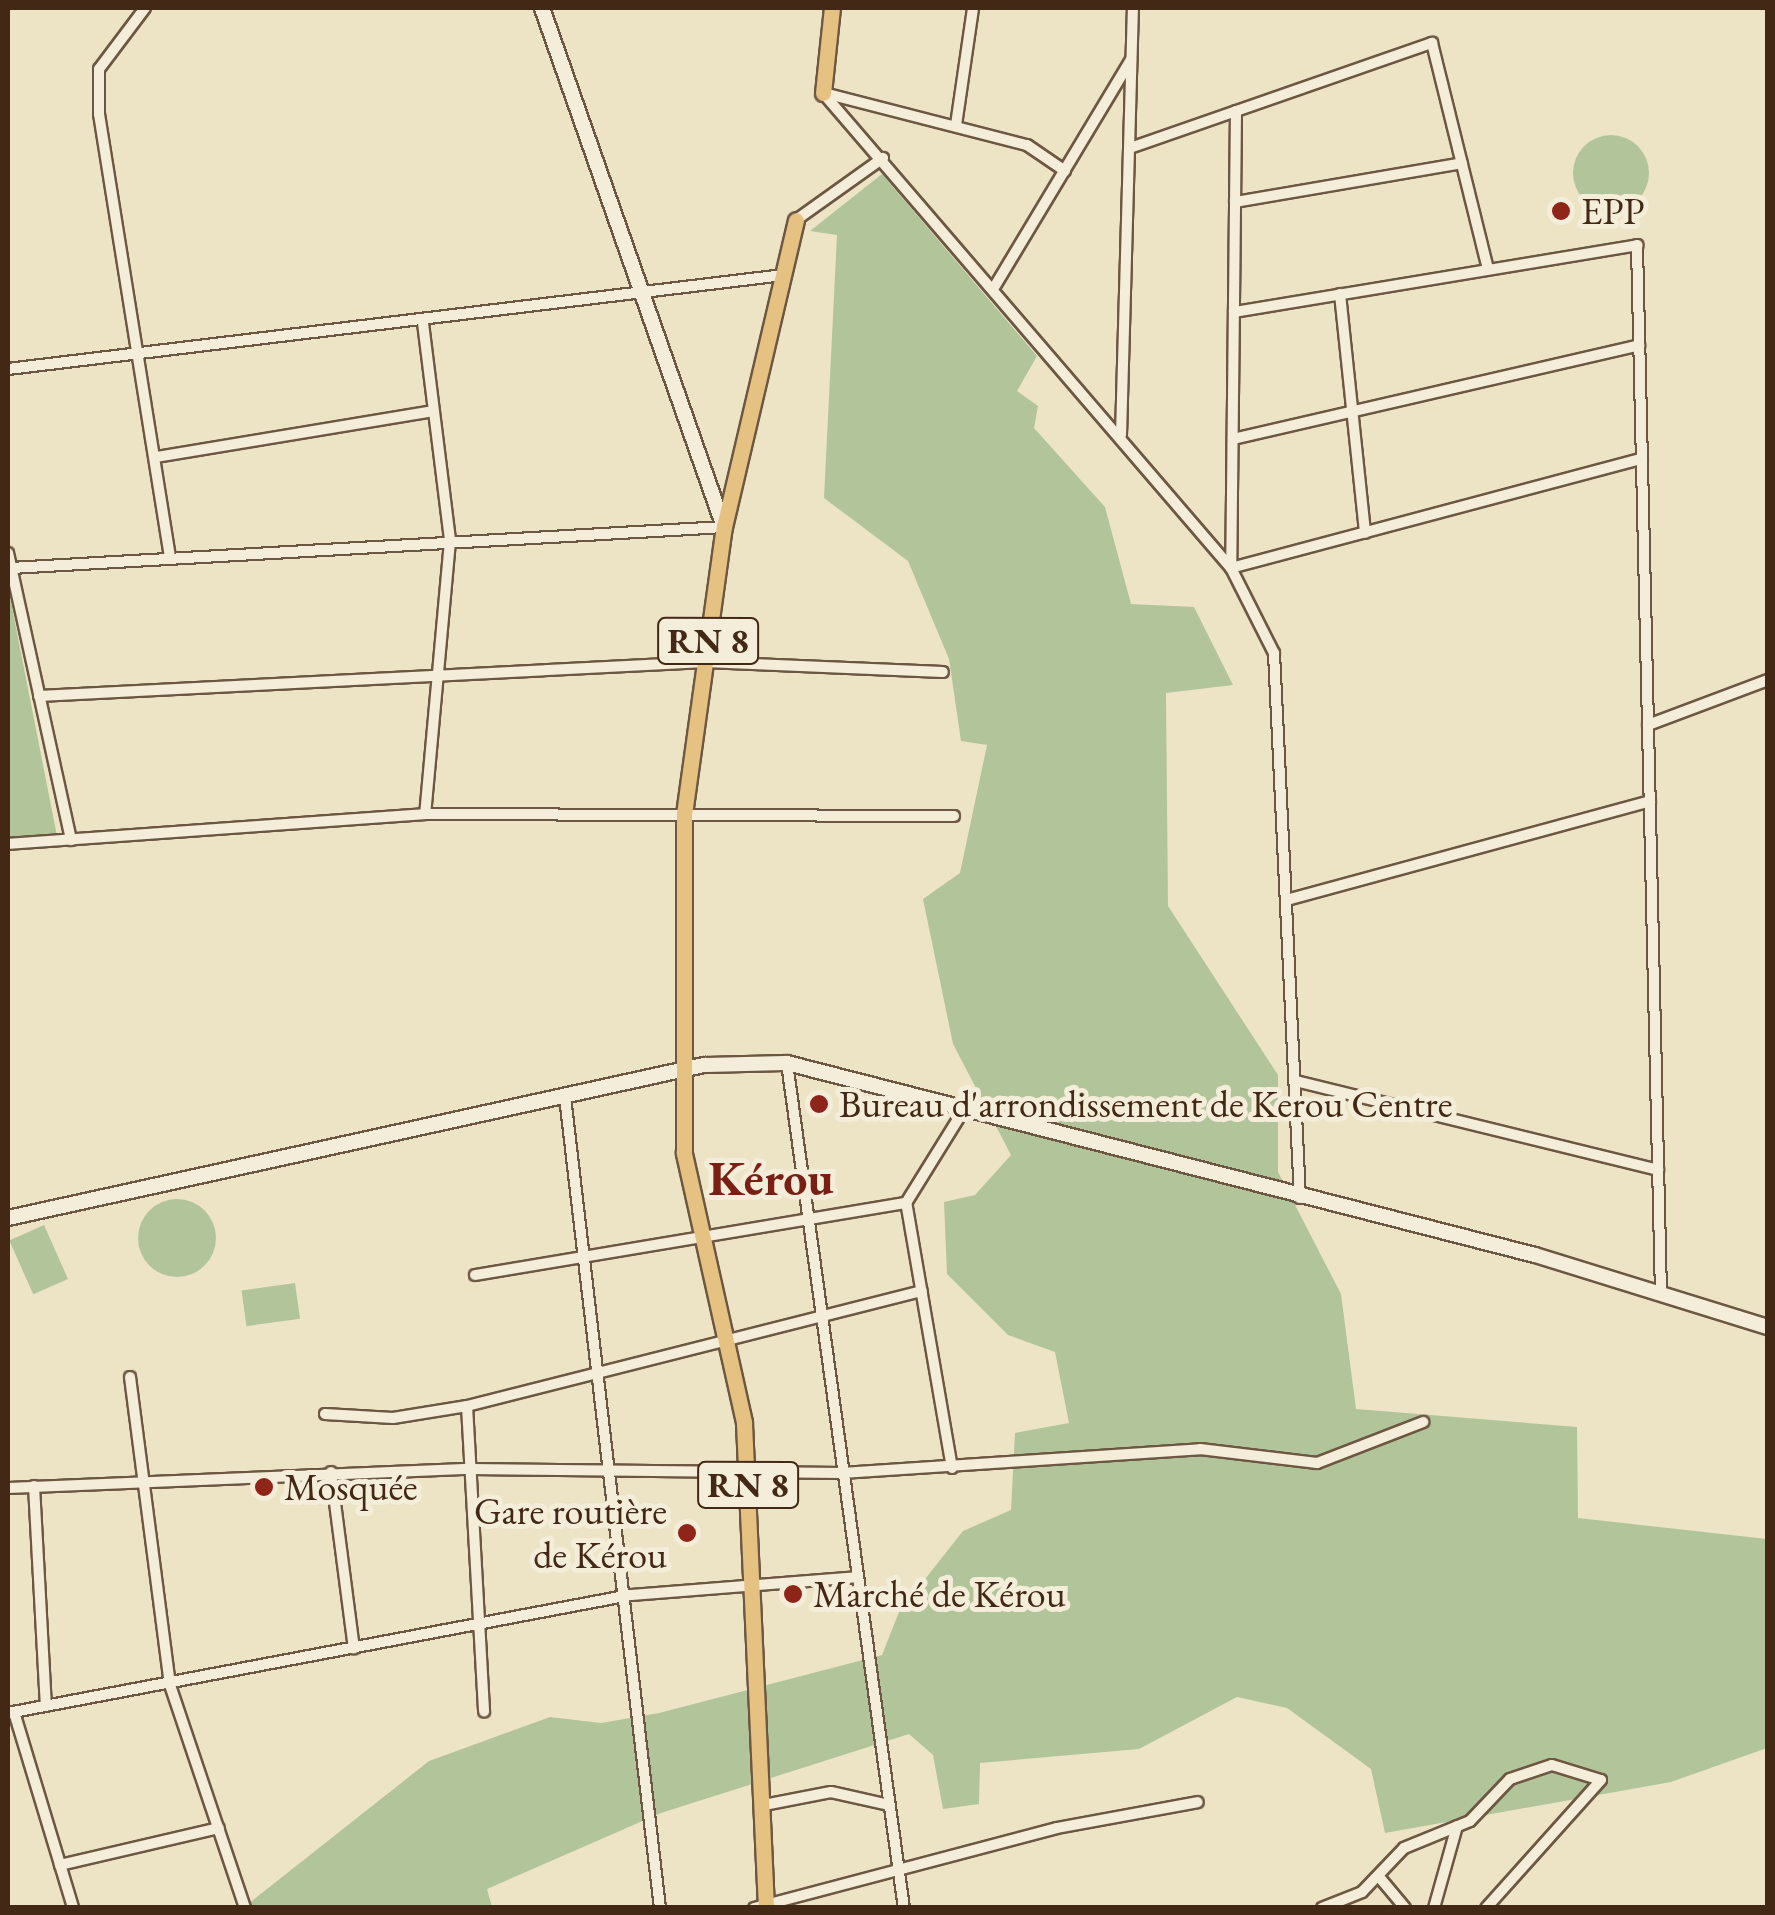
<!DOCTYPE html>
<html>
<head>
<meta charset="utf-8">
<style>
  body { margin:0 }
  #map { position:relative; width:1775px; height:1915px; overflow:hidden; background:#ece4c5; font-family:"EB Garamond",serif }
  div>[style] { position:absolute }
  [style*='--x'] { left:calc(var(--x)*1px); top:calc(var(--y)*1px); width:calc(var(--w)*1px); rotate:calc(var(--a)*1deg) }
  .green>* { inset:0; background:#b2c59a; transform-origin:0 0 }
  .round { border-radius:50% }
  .roads { filter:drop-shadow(2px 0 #6d5742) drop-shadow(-2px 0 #6d5742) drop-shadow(0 2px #6d5742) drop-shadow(0 -2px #6d5742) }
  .street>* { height:10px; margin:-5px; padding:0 5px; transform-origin:5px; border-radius:5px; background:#f3edd9 }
  .secondary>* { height:14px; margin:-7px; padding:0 7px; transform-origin:7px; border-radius:7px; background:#f3edd9 }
  .primary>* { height:15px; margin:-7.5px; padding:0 7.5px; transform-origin:7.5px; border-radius:7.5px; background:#e6c282 }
  .dots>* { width:28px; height:28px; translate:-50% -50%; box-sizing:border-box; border:5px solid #f3edd9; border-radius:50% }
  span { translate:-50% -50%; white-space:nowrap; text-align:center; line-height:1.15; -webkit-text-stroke:10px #f3edd9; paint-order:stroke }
  .shield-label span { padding:2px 8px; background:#f3edd9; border:2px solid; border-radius:8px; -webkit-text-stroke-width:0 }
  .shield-label { font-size:35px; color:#432816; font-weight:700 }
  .poi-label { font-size:38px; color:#432816 }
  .left { translate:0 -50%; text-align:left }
  .right { translate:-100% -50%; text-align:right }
  .district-label { font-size:48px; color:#7a1f14; font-weight:700 }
  .frame { position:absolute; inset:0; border:10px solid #432816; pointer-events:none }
</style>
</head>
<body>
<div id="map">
  <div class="green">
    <div class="round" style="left:1573px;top:135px;width:76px;height:76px"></div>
    <div style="clip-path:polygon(882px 174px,1037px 356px,1017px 391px,1038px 406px,1034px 428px,1105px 507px,1131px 604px,1194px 607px,1233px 685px,1166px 693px,1168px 906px,1278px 1075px,1278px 1172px,1341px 1294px,1356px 1409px,1577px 1427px,1578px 1518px,1767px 1539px,1767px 1748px,1671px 1782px,1385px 1833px,1371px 1769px,1287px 1708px,1237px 1697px,1139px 1749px,980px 1763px,979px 1804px,943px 1809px,933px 1755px,909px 1734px,661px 1813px,487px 1889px,492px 1907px,243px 1908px,429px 1761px,550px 1717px,601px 1723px,659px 1713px,882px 1655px,899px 1612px,963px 1531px,1011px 1510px,1015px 1433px,1069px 1423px,1055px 1352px,1008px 1335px,947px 1274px,944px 1202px,975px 1195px,1011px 1155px,953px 1044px,923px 899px,960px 873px,987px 745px,961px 741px,949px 659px,908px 561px,824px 498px,837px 235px,810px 231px)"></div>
    <div style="clip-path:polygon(8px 587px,57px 836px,8px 838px)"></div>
    <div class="round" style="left:138px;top:1199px;width:78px;height:78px"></div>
    <div style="left:44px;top:1225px;width:59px;height:38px;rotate:66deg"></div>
    <div style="left:295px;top:1283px;width:36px;height:54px;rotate:82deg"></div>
  </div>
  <div class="roads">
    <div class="street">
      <div style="--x:145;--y:8;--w:76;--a:127"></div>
      <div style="--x:99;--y:69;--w:45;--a:90"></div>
      <div style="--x:99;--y:114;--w:447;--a:80.9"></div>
      <div style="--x:823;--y:93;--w:626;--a:49.34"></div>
      <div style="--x:1231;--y:568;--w:95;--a:63.2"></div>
      <div style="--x:1274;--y:653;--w:546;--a:87.27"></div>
      <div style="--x:824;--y:93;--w:210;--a:14.4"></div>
      <div style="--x:1027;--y:145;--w:46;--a:34.4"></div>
      <div style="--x:1236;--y:111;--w:457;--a:90.6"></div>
      <div style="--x:1231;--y:568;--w:425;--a:-14.9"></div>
      <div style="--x:956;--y:125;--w:118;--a:-81.7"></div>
      <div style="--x:1130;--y:148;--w:320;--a:-19.2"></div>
      <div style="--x:1432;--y:43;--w:233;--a:76.1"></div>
      <div style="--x:1235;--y:202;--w:230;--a:-9.7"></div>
      <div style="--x:796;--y:220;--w:107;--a:-35.5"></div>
      <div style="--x:995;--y:286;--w:264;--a:-59"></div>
      <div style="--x:1340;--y:294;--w:240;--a:84"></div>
      <div style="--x:1234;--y:312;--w:409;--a:-9.4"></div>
      <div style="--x:1637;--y:245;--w:1048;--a:88.69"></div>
      <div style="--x:423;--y:323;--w:220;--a:82.9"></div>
      <div style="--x:450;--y:541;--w:274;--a:95.2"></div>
      <div style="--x:8;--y:369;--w:782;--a:-6.91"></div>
      <div style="--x:1121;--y:435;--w:427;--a:-88.4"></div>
      <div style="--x:1233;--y:439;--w:417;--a:-13"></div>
      <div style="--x:156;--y:457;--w:281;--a:-9.4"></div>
      <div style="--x:8;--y:553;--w:294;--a:77.6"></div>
      <div style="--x:11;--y:568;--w:714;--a:-3.29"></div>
      <div style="--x:39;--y:696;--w:667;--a:-2.92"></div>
      <div style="--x:705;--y:662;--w:238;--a:2.4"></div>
      <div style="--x:1648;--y:725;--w:128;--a:-20.6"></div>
      <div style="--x:8;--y:844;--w:418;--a:-4.1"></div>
      <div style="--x:425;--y:814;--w:529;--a:0.22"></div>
      <div style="--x:1290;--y:899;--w:373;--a:-15.2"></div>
      <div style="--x:787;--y:1063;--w:853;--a:82.12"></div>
      <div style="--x:1296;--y:1081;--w:373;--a:13.8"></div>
      <div style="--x:565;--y:1097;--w:817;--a:83.32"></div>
      <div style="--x:475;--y:1275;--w:437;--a:-9.5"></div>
      <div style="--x:130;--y:1377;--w:311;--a:82.6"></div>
      <div style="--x:170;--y:1685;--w:235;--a:71.4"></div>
      <div style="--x:467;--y:1406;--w:306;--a:86.8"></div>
      <div style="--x:325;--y:1414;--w:68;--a:3.4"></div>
      <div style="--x:393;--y:1418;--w:75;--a:-9.2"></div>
      <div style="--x:467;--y:1406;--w:469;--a:-14.2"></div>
      <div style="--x:952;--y:1468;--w:269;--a:-99.8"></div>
      <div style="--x:906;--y:1203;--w:112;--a:-58.2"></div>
      <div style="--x:331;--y:1472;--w:178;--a:82.6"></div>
      <div style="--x:34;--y:1486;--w:220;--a:86.9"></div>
      <div style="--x:8;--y:1488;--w:462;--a:-2.4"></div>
      <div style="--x:470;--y:1469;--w:372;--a:0.6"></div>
      <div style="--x:842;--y:1473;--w:359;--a:-3.8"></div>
      <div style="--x:1200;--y:1449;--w:118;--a:6.8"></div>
      <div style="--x:1317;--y:1463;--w:114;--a:-21.1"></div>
      <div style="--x:14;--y:1712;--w:205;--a:73.2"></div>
      <div style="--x:8;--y:1713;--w:633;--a:-10.74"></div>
      <div style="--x:630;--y:1595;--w:228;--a:-4.5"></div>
      <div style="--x:764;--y:1805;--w:68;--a:-11"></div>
      <div style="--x:831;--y:1792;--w:59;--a:12.6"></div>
      <div style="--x:60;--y:1865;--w:163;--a:-13.1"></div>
      <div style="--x:1380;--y:1878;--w:39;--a:50"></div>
      <div style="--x:754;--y:1908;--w:313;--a:-14.8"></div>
      <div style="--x:1057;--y:1828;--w:143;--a:-10.4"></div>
      <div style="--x:1322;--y:1908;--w:43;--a:-21.8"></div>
      <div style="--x:1362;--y:1892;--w:61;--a:-46.3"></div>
      <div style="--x:1404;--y:1848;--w:71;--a:-22.2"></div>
      <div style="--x:1470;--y:1821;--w:58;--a:-46.4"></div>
      <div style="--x:1510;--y:1779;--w:44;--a:-18.4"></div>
      <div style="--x:1552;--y:1765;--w:51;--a:17"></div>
      <div style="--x:1601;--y:1780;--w:172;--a:131.9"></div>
      <div style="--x:1434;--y:1908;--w:85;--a:-74.3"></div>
    </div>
    <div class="secondary">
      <div style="--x:542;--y:8;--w:550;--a:70.68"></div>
      <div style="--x:8;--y:1218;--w:713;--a:-12.4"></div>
      <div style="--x:704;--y:1065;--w:83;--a:-1.4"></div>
      <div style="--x:787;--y:1063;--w:772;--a:14.4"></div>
      <div style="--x:1535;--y:1255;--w:244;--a:17.2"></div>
    </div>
    <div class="primary">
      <div style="--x:823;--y:93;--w:85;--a:-84"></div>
      <div style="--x:766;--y:1908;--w:486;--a:-92.6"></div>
      <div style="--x:744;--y:1422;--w:276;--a:-102.6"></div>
      <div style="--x:684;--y:1153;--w:339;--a:-90"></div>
      <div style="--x:684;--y:814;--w:290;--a:-82.1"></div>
      <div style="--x:724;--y:527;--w:315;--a:-76.8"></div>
    </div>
  </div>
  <div class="dots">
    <div style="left:1561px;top:211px;background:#8f2418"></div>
    <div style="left:819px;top:1104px;background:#8f2418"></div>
    <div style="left:264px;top:1487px;background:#8f2418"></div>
    <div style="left:687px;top:1533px;background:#8f2418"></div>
    <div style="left:793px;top:1594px;background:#8f2418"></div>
  </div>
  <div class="shield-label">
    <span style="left:708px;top:641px">RN 8</span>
    <span style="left:748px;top:1485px">RN 8</span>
  </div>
  <div class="poi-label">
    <span class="left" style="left:1581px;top:211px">EPP</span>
    <span class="left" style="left:839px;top:1104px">Bureau d'arrondissement de Kerou Centre</span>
    <span class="left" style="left:284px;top:1487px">Mosquée</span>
    <span class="right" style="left:667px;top:1533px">Gare routière<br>de Kérou</span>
    <span class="left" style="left:813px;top:1594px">Marché de Kérou</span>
  </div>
  <div class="district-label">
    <span style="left:771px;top:1179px">Kérou</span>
  </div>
  <div class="frame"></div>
</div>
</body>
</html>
